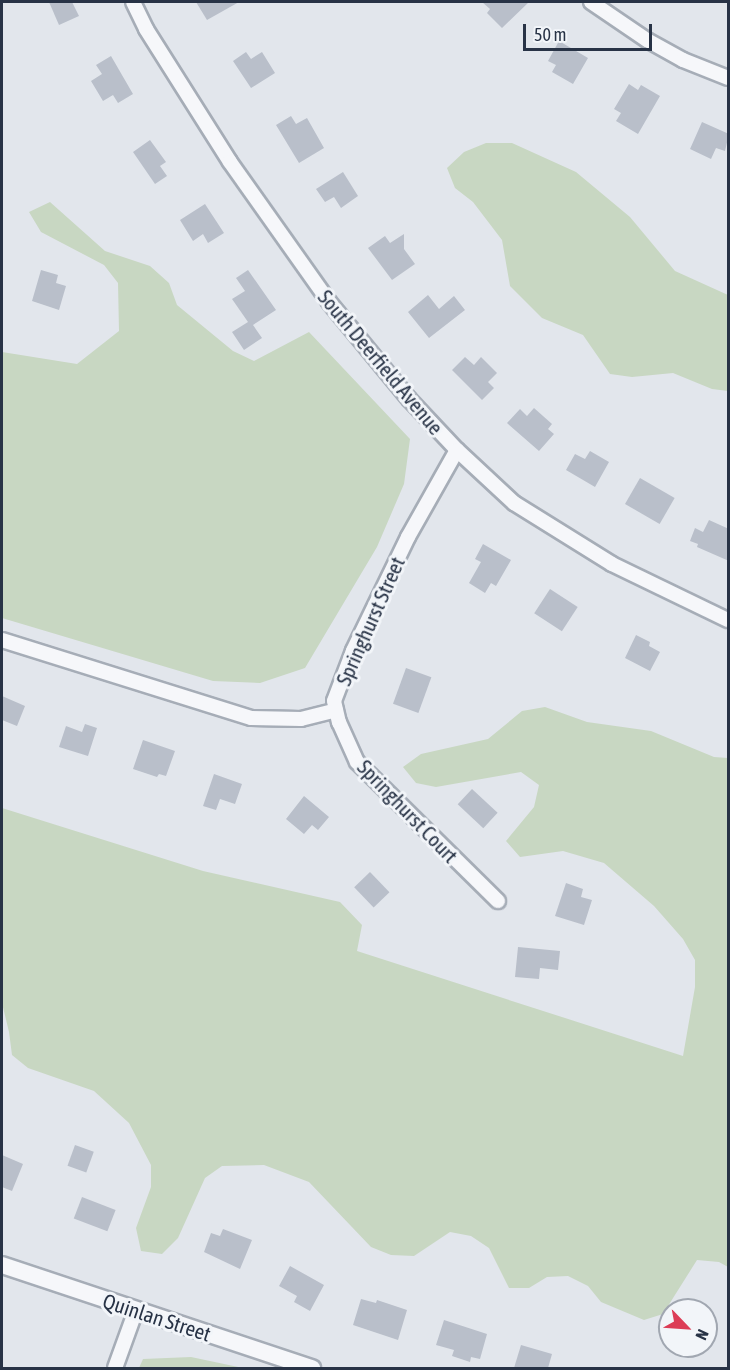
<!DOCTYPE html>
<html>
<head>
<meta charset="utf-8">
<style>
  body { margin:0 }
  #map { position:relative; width:730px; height:1370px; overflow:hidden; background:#e2e6ec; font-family:"Asap Condensed",sans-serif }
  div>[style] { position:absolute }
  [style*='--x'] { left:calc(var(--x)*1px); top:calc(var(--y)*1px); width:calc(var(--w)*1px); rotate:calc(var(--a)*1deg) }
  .green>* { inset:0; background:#c8d7c2 }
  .building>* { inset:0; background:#b9bfca; transform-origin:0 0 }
  .roads { filter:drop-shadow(2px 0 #a6adb7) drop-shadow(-2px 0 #a6adb7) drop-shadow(0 2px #a6adb7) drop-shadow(0 -2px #a6adb7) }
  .minor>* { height:14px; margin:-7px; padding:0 7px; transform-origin:7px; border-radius:7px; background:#f6f7fa }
  .tertiary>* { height:16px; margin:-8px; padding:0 8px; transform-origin:8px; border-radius:8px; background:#f6f7fa }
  span { translate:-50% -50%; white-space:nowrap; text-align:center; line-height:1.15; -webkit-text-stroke:6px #f2f5f9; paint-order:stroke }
  .street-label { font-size:21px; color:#283346 }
  .frame { position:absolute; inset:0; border:3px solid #283346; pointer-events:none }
  .north { position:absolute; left:658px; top:1298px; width:60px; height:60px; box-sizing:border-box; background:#f2f5f9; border:2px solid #a1a7b1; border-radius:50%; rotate:115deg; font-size:16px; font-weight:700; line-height:24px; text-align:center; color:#283346 }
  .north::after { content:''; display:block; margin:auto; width:21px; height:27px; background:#dc3c56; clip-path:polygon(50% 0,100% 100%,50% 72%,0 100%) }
  .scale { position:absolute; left:523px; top:24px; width:129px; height:27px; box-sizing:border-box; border:3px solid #283346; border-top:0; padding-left:8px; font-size:18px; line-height:21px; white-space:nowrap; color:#283346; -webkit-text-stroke:4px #f2f5f9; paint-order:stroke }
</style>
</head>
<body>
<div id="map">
  <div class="green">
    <div style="clip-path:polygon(486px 143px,512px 143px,576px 172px,630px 217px,675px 271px,728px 295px,728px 391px,712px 389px,673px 373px,632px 377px,610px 374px,583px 335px,542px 318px,510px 286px,502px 240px,473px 202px,455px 188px,447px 168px,464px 152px)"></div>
    <div style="clip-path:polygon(50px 202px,105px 251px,150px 266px,169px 283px,177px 305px,233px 351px,254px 361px,309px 332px,410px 439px,404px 484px,377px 547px,305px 668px,260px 683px,213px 681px,2px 618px,2px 352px,77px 364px,119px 331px,118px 283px,104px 265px,41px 232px,29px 212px)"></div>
    <div style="clip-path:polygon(545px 707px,587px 722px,651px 731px,714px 757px,728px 758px,728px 1267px,719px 1262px,697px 1260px,663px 1314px,644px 1320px,601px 1302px,588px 1286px,568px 1276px,547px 1277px,529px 1288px,509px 1288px,489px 1248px,471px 1236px,450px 1232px,414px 1256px,391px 1255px,371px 1247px,309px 1182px,264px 1165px,222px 1166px,205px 1178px,178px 1238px,162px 1254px,141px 1251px,136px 1228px,151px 1187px,151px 1165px,129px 1123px,94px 1091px,28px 1068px,12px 1055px,9px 1032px,2px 1003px,2px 808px,203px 871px,340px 902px,362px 925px,357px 951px,683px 1056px,695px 987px,695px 960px,683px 939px,654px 906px,604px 863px,563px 851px,520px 857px,506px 841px,534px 807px,539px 785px,521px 772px,436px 787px,416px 783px,403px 767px,421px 754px,488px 739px,522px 711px)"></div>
    <div style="clip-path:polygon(191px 1357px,243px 1368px,139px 1368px,143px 1359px)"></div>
  </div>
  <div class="building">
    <div style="clip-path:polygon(49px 2px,72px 2px,79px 16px,59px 25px)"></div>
    <div style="clip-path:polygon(196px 2px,239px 2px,207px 20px)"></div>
    <div style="clip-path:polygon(482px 2px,529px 2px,502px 28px,487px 13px,490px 9px)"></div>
    <div style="clip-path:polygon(559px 41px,588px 58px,573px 84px,552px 72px,556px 65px,548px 61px)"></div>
    <div style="clip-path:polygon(246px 52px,251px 59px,262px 52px,275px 73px,251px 88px,233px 61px)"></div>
    <div style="clip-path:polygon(111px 56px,133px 94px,118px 103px,113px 95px,103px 101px,91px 81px,102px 74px,96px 65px)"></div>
    <div style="clip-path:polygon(629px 84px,638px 90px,641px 85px,660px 96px,638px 134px,616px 121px,621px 113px,614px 109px)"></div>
    <div style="clip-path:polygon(291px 116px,296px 124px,307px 118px,324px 148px,299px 163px,276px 125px)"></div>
    <div style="clip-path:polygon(702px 122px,729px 134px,725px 151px,716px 148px,711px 159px,690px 149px)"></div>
    <div style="clip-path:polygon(150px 140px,166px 162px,160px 166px,167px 176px,155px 184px,133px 152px)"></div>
    <div style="clip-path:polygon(343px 172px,358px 196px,341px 208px,334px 197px,325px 202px,316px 189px)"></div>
    <div style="clip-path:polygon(205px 204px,224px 233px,208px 243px,203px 234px,193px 241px,180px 220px)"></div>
    <div style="clip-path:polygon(404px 234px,404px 249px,415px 264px,392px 280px,368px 248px,385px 236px,390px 243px)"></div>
    <div style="clip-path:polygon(41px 270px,58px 275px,56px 283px,66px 286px,59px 310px,32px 301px)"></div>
    <div style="clip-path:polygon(248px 270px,276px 310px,253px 325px,262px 338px,244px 350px,232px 332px,248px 322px,232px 299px,245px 291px,236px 278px)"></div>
    <div style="clip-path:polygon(428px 295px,439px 309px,454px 296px,465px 310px,429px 338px,408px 312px)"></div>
    <div style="clip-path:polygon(465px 357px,474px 365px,481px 357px,497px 373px,488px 382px,494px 388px,482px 400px,452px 370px)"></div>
    <div style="clip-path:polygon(534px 408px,552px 424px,548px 429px,554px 434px,539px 451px,507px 423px,520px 409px,527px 416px)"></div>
    <div style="clip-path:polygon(590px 451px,609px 462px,595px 487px,566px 470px,575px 454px,585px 459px)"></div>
    <div style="left:640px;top:478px;width:40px;height:30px;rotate:30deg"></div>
    <div style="clip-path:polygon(709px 520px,729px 529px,729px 561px,697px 547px,698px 544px,690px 541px,695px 528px,703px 532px)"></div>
    <div style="clip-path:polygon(483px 544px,511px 560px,496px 586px,491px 583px,485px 593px,469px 583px,481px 562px,475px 559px)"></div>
    <div style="left:550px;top:589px;width:33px;height:29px;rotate:33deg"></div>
    <div style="clip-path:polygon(636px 635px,650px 642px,649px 646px,660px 652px,650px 671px,625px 658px)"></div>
    <div style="left:406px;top:668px;width:27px;height:38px;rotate:20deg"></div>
    <div style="clip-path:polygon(2px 696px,25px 706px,17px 726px,2px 720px)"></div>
    <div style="clip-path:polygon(85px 724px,97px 728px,88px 756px,59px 747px,66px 726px,82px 732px)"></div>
    <div style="clip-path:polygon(143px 740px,175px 751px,166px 776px,159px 774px,157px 777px,133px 769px)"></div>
    <div style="clip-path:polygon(214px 774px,242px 784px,235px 804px,220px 799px,216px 810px,203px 806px)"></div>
    <div style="left:472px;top:789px;width:35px;height:21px;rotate:43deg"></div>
    <div style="clip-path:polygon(304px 796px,329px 817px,318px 830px,312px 825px,304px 834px,286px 819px)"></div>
    <div style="left:370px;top:872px;width:28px;height:22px;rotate:46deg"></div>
    <div style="clip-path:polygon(566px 883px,583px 889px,581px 897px,592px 900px,584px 925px,555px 916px)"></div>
    <div style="clip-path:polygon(518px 947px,560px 951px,558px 970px,540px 968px,539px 979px,515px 977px)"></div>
    <div style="left:75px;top:1145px;width:20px;height:22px;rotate:20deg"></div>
    <div style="clip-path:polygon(2px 1155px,23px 1164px,12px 1191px,2px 1187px)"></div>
    <div style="left:82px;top:1197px;width:36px;height:23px;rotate:21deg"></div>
    <div style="clip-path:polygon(223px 1229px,252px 1240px,240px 1269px,204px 1252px,211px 1233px,220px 1236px)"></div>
    <div style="clip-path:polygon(290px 1266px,324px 1285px,310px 1311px,294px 1302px,297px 1296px,279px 1286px)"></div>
    <div style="clip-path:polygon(361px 1299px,376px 1303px,377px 1300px,407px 1310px,398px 1340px,353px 1325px)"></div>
    <div style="clip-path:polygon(444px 1320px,487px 1334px,480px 1359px,471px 1357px,470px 1362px,452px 1356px,454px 1350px,436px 1345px)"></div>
    <div style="clip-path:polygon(521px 1345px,552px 1354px,548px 1368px,514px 1368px)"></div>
  </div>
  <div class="roads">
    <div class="minor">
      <div style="--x:133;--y:2;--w:30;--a:64"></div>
      <div style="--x:146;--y:29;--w:157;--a:57.7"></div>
      <div style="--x:230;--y:162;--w:171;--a:54.7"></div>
      <div style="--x:329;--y:302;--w:126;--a:50.5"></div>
      <div style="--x:409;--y:399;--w:70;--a:46.7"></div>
      <div style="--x:457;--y:450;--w:78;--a:42.9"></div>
      <div style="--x:514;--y:503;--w:115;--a:31.9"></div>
      <div style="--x:612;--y:564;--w:129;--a:25.8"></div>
      <div style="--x:591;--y:2;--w:68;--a:34.2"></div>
      <div style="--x:647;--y:40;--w:41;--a:29.1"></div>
      <div style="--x:683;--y:60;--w:48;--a:21.8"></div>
      <div style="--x:457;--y:450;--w:100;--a:119.4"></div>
      <div style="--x:408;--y:537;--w:127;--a:115.8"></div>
      <div style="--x:353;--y:651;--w:53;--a:110.8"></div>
      <div style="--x:334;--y:701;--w:22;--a:77"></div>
      <div style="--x:339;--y:722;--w:44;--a:65.8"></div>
      <div style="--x:357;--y:762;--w:198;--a:44.6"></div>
      <div style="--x:2;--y:640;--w:261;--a:17.4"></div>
      <div style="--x:251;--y:718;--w:50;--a:1.1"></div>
      <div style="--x:301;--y:719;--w:36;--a:-14"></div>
      <div style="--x:115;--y:1368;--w:62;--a:-70.1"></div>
    </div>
    <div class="tertiary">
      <div style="--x:2;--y:1265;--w:327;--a:18.4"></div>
    </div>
  </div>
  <div class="street-label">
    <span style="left:381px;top:362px;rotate:50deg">South Deerfield Avenue</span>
    <span style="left:370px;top:621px;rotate:-66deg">Springhurst Street</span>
    <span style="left:408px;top:811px;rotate:46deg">Springhurst Court</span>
    <span style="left:157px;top:1317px;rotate:18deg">Quinlan Street</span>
  </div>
  <div class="frame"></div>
  <div class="north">N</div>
  <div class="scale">50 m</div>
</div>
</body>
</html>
